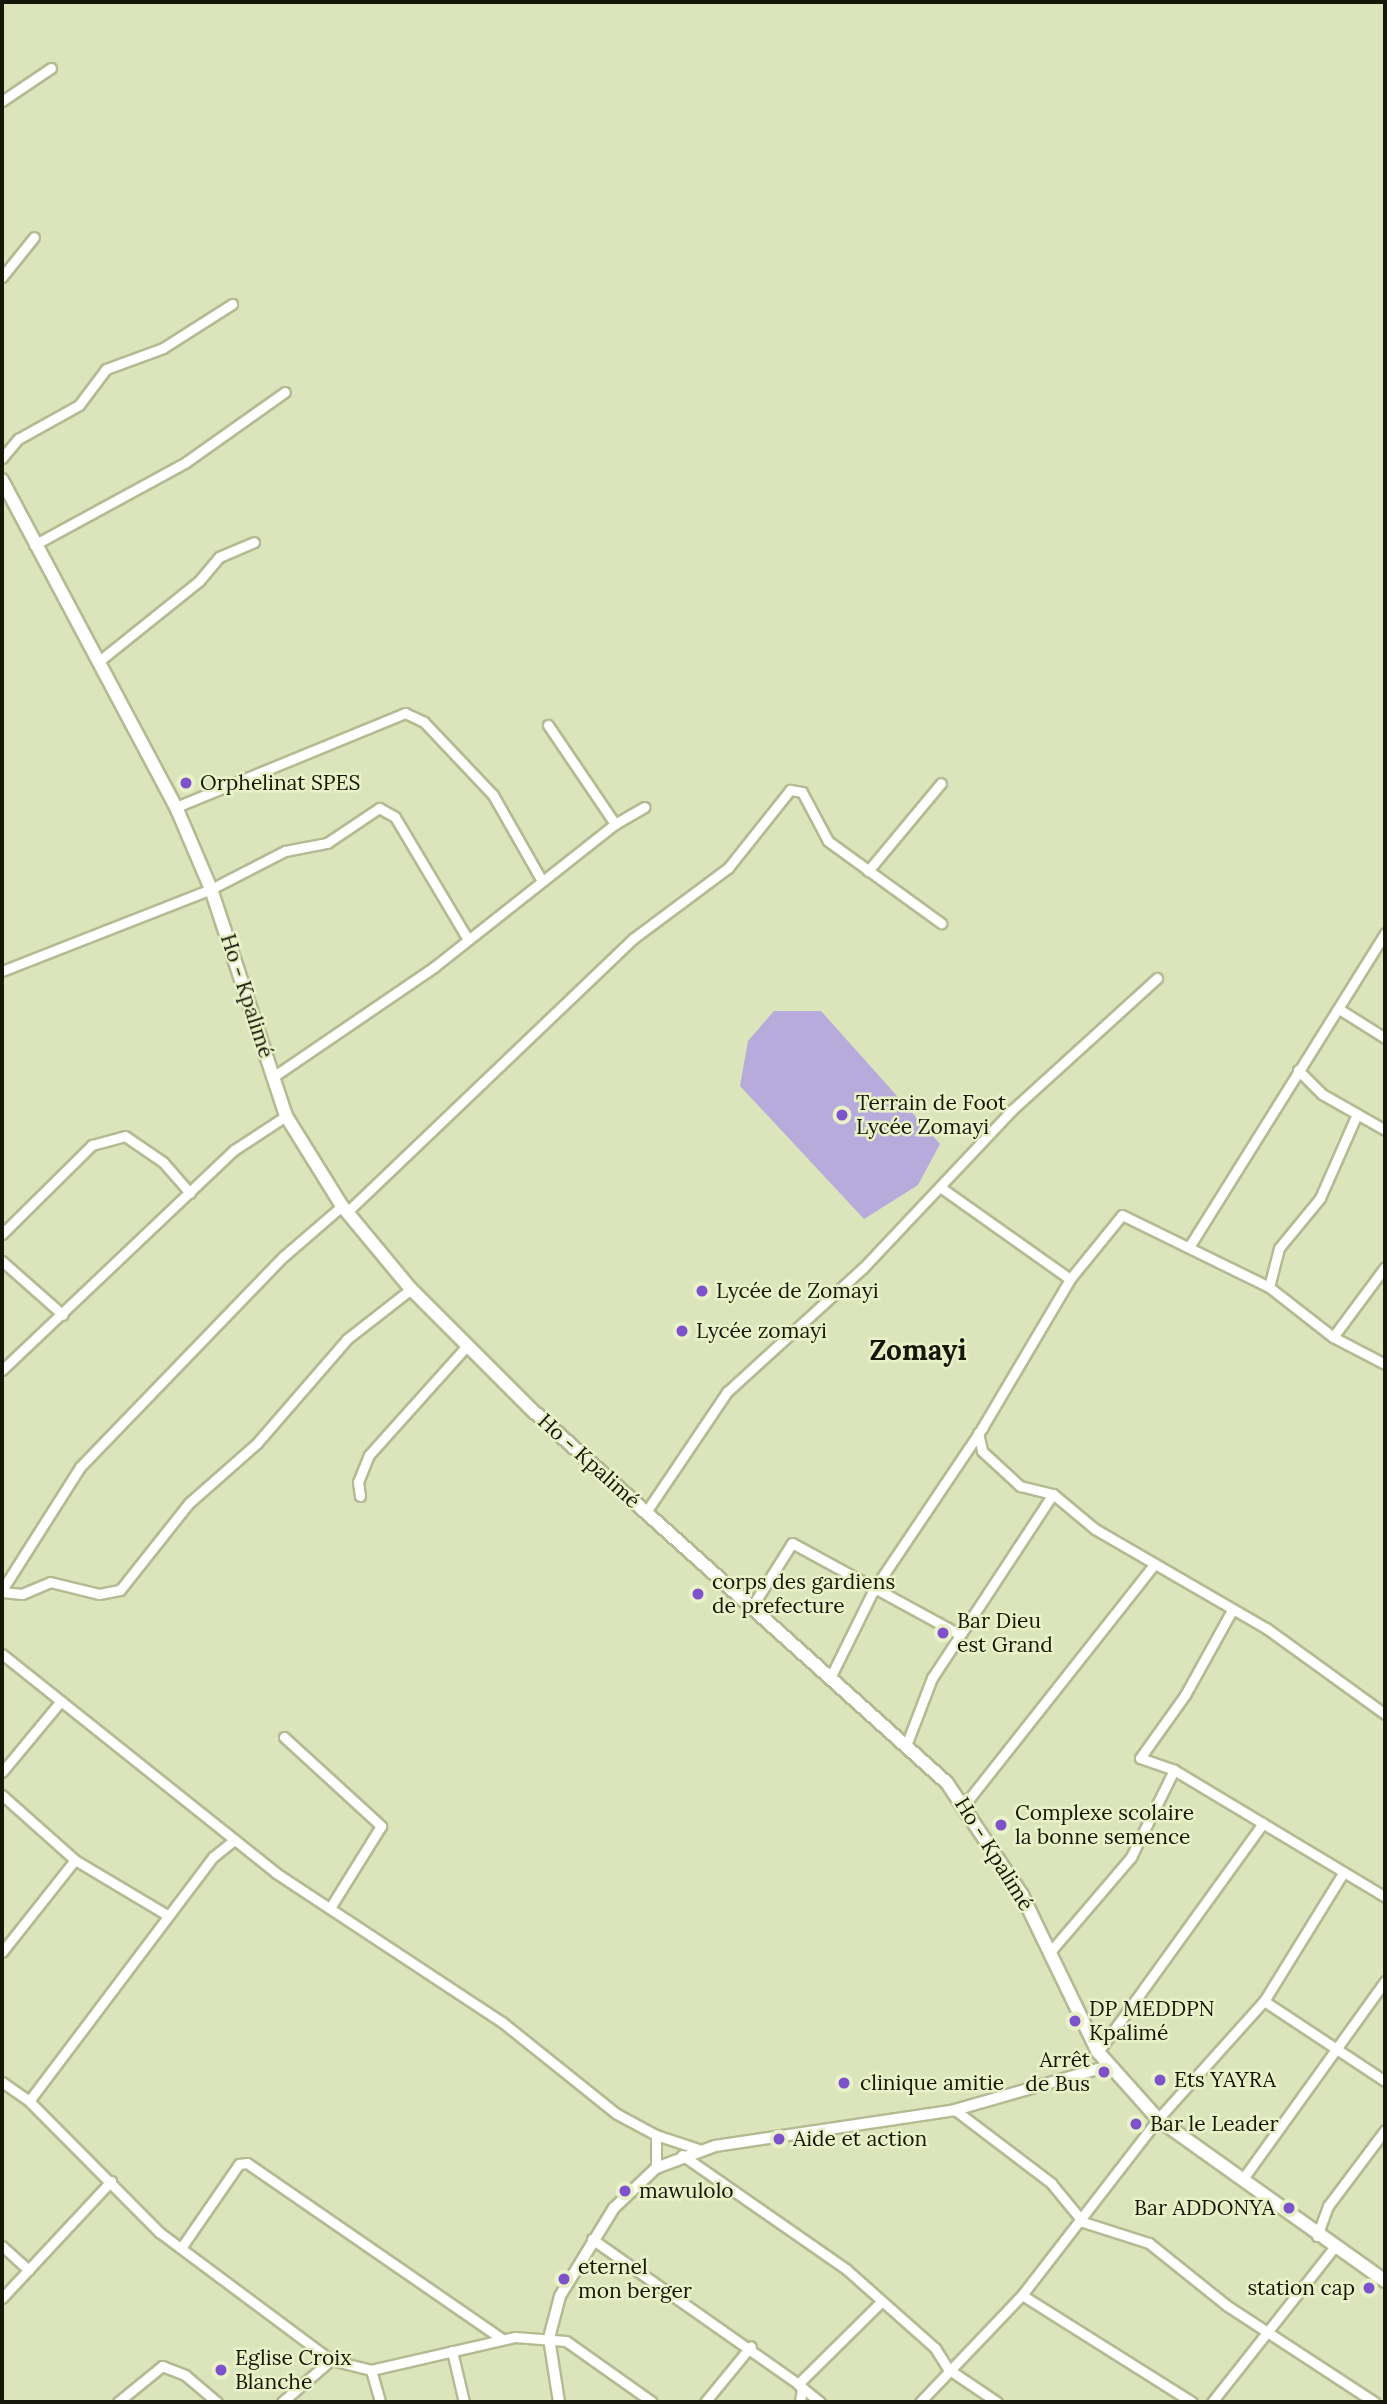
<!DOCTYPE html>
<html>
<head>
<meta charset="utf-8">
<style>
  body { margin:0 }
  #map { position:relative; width:1387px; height:2404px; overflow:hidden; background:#dce4bb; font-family:Lora,serif }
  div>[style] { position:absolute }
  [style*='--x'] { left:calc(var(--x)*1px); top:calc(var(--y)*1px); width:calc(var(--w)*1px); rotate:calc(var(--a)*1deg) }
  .green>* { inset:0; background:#b7abdb }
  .roads { filter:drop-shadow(2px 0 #b4bb93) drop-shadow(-2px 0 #b4bb93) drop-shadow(0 2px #b4bb93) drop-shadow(0 -2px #b4bb93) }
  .minor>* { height:9px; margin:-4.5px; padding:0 4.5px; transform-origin:4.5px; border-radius:4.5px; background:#fff }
  .tertiary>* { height:10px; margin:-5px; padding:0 5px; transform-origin:5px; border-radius:5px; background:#fff }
  .secondary>* { height:12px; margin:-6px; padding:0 6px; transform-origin:6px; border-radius:6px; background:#fff }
  .dots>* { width:19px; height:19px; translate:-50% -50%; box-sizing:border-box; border:4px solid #e9f1c8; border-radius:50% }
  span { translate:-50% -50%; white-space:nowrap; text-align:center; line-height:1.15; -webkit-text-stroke:5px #e9f1c8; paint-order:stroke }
  .poi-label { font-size:21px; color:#151708 }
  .left { translate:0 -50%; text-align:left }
  .right { translate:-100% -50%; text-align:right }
  .street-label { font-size:21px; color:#151708 }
  .district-label { font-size:28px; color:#151708; font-weight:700 }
  .frame { position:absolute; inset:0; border:4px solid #151708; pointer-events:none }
</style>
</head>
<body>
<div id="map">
  <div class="green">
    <div style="clip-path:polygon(774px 1011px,821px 1011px,940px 1144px,918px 1185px,864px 1219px,740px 1086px,748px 1041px)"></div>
  </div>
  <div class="roads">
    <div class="minor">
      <div style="--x:2;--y:101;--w:59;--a:-34"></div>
      <div style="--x:2;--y:277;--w:51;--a:-51.3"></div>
      <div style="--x:2;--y:458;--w:25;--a:-50"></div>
      <div style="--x:18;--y:439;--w:70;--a:-29.1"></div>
      <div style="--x:79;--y:405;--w:45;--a:-53.1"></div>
      <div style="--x:106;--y:369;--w:61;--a:-20.2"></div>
      <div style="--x:163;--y:348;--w:82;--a:-32.5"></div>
      <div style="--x:34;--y:545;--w:173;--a:-28.6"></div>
      <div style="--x:186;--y:462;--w:121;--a:-35.3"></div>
      <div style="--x:98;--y:662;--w:129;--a:-38.7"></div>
      <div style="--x:199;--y:581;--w:31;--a:-50"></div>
      <div style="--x:219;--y:557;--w:38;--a:-23"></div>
      <div style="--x:548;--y:725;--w:120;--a:55.9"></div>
      <div style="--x:176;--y:807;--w:248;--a:-22.3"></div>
      <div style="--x:405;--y:713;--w:21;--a:25"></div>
      <div style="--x:424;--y:722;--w:100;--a:46.6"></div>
      <div style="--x:493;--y:795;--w:99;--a:60.3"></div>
      <div style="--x:868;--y:871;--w:114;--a:-50.3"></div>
      <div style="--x:2;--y:971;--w:225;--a:-21.4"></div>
      <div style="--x:211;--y:889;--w:83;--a:-27.2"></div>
      <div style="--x:285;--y:851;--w:43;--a:-10.8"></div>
      <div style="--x:327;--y:843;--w:63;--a:-33.9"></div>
      <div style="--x:379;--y:808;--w:18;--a:29"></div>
      <div style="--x:395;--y:817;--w:141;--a:59.2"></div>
      <div style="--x:1339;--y:1009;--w:54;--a:32.2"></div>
      <div style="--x:1298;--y:1070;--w:34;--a:45"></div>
      <div style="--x:1322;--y:1094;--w:73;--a:29.7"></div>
      <div style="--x:273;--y:1077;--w:195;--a:-34.3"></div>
      <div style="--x:434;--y:967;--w:231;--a:-38.3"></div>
      <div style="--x:615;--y:824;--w:34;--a:-30"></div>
      <div style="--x:940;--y:1187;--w:159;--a:35.3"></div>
      <div style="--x:347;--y:1212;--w:397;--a:-43.7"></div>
      <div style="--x:634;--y:938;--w:117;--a:-36.7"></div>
      <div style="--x:728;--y:868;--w:100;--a:-51.5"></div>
      <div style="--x:790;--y:790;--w:12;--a:9"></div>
      <div style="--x:802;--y:792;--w:55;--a:62"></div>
      <div style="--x:828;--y:841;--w:140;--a:36"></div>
      <div style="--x:2;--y:1234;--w:127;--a:-44.7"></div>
      <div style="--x:92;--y:1145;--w:34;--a:-15"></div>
      <div style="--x:125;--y:1136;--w:46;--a:34.4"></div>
      <div style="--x:163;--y:1162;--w:41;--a:48.9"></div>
      <div style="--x:1189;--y:1247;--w:370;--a:-58"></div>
      <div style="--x:2;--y:1261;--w:81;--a:41.5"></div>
      <div style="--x:1269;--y:1287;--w:40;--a:-75.6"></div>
      <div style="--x:1279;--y:1248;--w:65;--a:-50.6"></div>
      <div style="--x:1320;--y:1198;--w:92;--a:-66.2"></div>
      <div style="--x:1333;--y:1337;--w:87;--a:-53.4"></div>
      <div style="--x:2;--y:1370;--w:320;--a:-43.5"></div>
      <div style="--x:234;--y:1150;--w:62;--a:-33.2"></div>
      <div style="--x:978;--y:1433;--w:18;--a:77"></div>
      <div style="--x:982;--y:1451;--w:52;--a:42.6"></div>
      <div style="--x:1020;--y:1486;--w:34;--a:14"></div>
      <div style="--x:1053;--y:1494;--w:55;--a:39.8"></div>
      <div style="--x:1095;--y:1529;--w:198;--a:30.1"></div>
      <div style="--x:1266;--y:1628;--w:147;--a:35.9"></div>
      <div style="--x:360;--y:1496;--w:14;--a:-98"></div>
      <div style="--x:358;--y:1482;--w:29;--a:-68"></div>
      <div style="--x:369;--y:1455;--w:145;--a:-48.1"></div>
      <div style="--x:646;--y:1512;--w:145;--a:-56"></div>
      <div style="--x:727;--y:1392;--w:184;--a:-42.4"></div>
      <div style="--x:863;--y:1268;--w:217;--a:-46.7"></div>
      <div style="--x:1012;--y:1110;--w:196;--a:-42.3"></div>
      <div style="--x:2;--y:1590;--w:146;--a:-57.6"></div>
      <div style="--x:80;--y:1467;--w:293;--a:-46"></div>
      <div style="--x:284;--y:1256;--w:77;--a:-40.8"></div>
      <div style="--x:2;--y:1592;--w:20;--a:6"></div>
      <div style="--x:22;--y:1594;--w:30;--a:-23"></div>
      <div style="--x:50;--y:1582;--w:50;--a:13.8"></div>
      <div style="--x:99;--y:1594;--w:21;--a:-11"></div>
      <div style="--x:120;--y:1590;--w:111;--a:-51.6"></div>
      <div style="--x:189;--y:1503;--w:91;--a:-41.4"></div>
      <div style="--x:257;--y:1443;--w:138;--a:-49.1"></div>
      <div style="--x:347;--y:1339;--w:81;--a:-38"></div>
      <div style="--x:753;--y:1605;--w:73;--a:-57.8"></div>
      <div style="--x:792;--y:1543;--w:190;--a:28.6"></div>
      <div style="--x:1231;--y:1612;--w:95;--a:119"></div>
      <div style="--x:1185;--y:1695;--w:77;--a:125.5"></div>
      <div style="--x:1140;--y:1758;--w:36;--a:19"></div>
      <div style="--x:1174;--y:1770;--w:246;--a:31"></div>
      <div style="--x:2;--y:1654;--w:351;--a:38.6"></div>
      <div style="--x:276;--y:1873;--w:271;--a:33.4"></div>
      <div style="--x:502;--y:2022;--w:147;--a:38.7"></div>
      <div style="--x:617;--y:2114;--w:44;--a:28.3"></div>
      <div style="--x:656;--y:2135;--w:33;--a:90"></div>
      <div style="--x:831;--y:1676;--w:97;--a:-63.7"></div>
      <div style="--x:874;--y:1589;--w:194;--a:-56.1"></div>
      <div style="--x:982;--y:1428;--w:173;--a:-59.4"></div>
      <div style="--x:1070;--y:1279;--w:82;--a:-50.9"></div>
      <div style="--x:1122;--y:1215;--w:164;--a:26.1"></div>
      <div style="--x:1269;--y:1287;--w:81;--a:38"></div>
      <div style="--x:1333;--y:1337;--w:59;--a:27.4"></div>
      <div style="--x:284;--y:1737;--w:132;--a:42.5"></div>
      <div style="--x:381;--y:1826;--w:97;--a:121.9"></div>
      <div style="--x:907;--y:1743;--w:70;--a:-69"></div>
      <div style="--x:932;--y:1678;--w:220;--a:-56.7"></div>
      <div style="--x:2;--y:1772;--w:92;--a:-50.3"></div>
      <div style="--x:2;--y:1795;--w:98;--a:41.7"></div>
      <div style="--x:75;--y:1860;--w:109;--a:30.8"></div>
      <div style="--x:965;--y:1804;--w:305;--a:-51.7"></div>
      <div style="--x:2;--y:1952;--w:117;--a:-51.6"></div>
      <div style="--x:1050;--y:1952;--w:125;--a:-49.5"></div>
      <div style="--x:1131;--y:1857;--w:97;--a:-63.7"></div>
      <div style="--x:1264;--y:2001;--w:145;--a:33.5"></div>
      <div style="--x:1098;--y:2052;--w:282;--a:-54.2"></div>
      <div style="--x:2;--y:2082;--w:33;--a:35"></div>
      <div style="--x:29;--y:2101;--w:306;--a:-53"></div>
      <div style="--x:213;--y:1857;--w:26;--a:-39"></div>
      <div style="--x:29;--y:2101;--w:185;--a:45.2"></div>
      <div style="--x:159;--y:2232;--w:214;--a:36.7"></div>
      <div style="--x:955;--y:2110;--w:121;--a:37.2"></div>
      <div style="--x:1051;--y:2183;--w:50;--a:50.6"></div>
      <div style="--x:1083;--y:2222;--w:69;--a:17.7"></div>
      <div style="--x:1149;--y:2243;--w:99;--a:38.8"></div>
      <div style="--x:1226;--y:2305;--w:177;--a:33.2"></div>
      <div style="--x:656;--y:2135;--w:47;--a:18.4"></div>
      <div style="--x:682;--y:2155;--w:200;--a:34.8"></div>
      <div style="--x:846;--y:2269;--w:119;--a:41.6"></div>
      <div style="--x:935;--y:2348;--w:25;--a:58"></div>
      <div style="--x:948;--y:2369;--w:59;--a:34"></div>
      <div style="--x:1242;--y:2180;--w:245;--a:-54.3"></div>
      <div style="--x:1317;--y:2236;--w:32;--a:-70"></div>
      <div style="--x:1328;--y:2206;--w:95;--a:-53.1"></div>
      <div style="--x:592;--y:2239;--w:252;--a:35.1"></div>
      <div style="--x:2;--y:2246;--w:36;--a:42"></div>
      <div style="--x:181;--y:2248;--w:102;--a:-55.4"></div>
      <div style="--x:239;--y:2164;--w:8;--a:-7"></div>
      <div style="--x:247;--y:2163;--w:310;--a:34.6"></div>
      <div style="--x:1022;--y:2295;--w:201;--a:32.2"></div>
      <div style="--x:2;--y:2298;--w:160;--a:-47"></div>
      <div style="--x:452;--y:2351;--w:52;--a:76.8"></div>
      <div style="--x:371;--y:2370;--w:33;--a:74"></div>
      <div style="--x:118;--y:2402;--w:57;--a:-39.3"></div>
      <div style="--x:162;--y:2366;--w:25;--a:21"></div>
      <div style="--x:185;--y:2375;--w:42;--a:40.2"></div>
      <div style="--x:282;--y:2402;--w:65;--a:-40.6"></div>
      <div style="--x:331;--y:2360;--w:41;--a:14"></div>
      <div style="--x:371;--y:2370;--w:148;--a:-12.9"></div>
      <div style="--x:515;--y:2337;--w:51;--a:4.5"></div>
      <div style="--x:566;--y:2341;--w:105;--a:35.3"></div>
      <div style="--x:705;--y:2402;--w:72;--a:-50.6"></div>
      <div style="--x:800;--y:2402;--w:15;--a:-82"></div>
      <div style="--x:820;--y:2402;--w:28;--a:-141"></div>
      <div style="--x:798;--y:2384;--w:117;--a:-44.7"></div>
      <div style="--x:920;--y:2402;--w:148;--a:-46.4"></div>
      <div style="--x:1022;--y:2295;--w:222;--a:-52.3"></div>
      <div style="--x:1158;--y:2119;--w:159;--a:-48.1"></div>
      <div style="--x:1264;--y:2001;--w:150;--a:-58.3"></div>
      <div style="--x:1212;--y:2402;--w:195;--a:-51.7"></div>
    </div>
    <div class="tertiary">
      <div style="--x:559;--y:2402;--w:65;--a:-98.9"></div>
      <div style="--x:549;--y:2338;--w:43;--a:-75.3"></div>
      <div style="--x:560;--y:2296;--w:103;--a:-58.5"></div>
      <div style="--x:614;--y:2208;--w:58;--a:-43.6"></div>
      <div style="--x:656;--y:2168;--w:63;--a:-20.4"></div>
      <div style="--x:715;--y:2146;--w:243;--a:-8.5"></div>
      <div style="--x:955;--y:2110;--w:159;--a:-16"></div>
    </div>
    <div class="secondary">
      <div style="--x:2;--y:480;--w:370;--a:62"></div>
      <div style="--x:176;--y:807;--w:89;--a:66.9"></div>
      <div style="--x:211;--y:889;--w:239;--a:71.7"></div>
      <div style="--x:286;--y:1116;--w:106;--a:58.1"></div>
      <div style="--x:342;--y:1206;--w:108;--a:50.3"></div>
      <div style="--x:411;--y:1289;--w:170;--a:45"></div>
      <div style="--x:531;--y:1409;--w:559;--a:41.96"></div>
      <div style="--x:947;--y:1783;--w:135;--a:56.2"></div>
      <div style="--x:1022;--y:1895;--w:174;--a:64.2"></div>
      <div style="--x:1098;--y:2052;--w:90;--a:48.2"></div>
      <div style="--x:1158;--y:2119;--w:279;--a:35.5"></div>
    </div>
  </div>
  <div class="dots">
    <div style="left:186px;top:783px;background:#7e52cb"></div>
    <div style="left:842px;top:1115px;background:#7e52cb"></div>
    <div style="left:702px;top:1291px;background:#7e52cb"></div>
    <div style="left:682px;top:1331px;background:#7e52cb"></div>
    <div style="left:698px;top:1594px;background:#7e52cb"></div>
    <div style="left:943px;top:1633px;background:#7e52cb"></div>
    <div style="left:1001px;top:1825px;background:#7e52cb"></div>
    <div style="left:1075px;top:2021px;background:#7e52cb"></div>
    <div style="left:1104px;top:2072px;background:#7e52cb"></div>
    <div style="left:1160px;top:2080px;background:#7e52cb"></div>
    <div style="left:844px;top:2083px;background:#7e52cb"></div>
    <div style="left:1136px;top:2124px;background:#7e52cb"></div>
    <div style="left:779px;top:2139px;background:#7e52cb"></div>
    <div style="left:625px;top:2191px;background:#7e52cb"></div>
    <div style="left:1289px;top:2208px;background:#7e52cb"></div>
    <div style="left:564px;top:2279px;background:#7e52cb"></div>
    <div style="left:1369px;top:2288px;background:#7e52cb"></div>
    <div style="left:221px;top:2370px;background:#7e52cb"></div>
  </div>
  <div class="poi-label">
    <span class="left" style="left:200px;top:783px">Orphelinat SPES</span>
    <span class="left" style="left:856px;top:1115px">Terrain de Foot<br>Lycée Zomayi</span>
    <span class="left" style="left:716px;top:1291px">Lycée de Zomayi</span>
    <span class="left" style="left:696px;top:1331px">Lycée zomayi</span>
    <span class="left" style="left:712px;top:1594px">corps des gardiens<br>de prefecture</span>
    <span class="left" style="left:957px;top:1633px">Bar Dieu<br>est Grand</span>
    <span class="left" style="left:1015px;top:1825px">Complexe scolaire<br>la bonne semence</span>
    <span class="left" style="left:1089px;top:2021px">DP MEDDPN<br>Kpalimé</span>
    <span class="right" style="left:1090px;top:2072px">Arrêt<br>de Bus</span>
    <span class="left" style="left:1174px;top:2080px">Ets YAYRA</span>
    <span class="left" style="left:860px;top:2083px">clinique amitie</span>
    <span class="left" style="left:1150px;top:2124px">Bar le Leader</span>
    <span class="left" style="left:793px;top:2139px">Aide et action</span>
    <span class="left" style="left:639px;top:2191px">mawulolo</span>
    <span class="right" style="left:1275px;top:2208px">Bar ADDONYA</span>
    <span class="left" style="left:578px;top:2279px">eternel<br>mon berger</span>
    <span class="right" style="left:1355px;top:2288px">station cap</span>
    <span class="left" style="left:235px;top:2370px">Eglise Croix<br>Blanche</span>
  </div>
  <div class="street-label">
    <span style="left:247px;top:996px;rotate:72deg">Ho - Kpalimé</span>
    <span style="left:589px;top:1461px;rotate:42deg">Ho - Kpalimé</span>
    <span style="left:994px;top:1854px;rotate:58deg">Ho - Kpalimé</span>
  </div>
  <div class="district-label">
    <span style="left:918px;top:1350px">Zomayi</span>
  </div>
  <div class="frame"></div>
</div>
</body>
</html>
